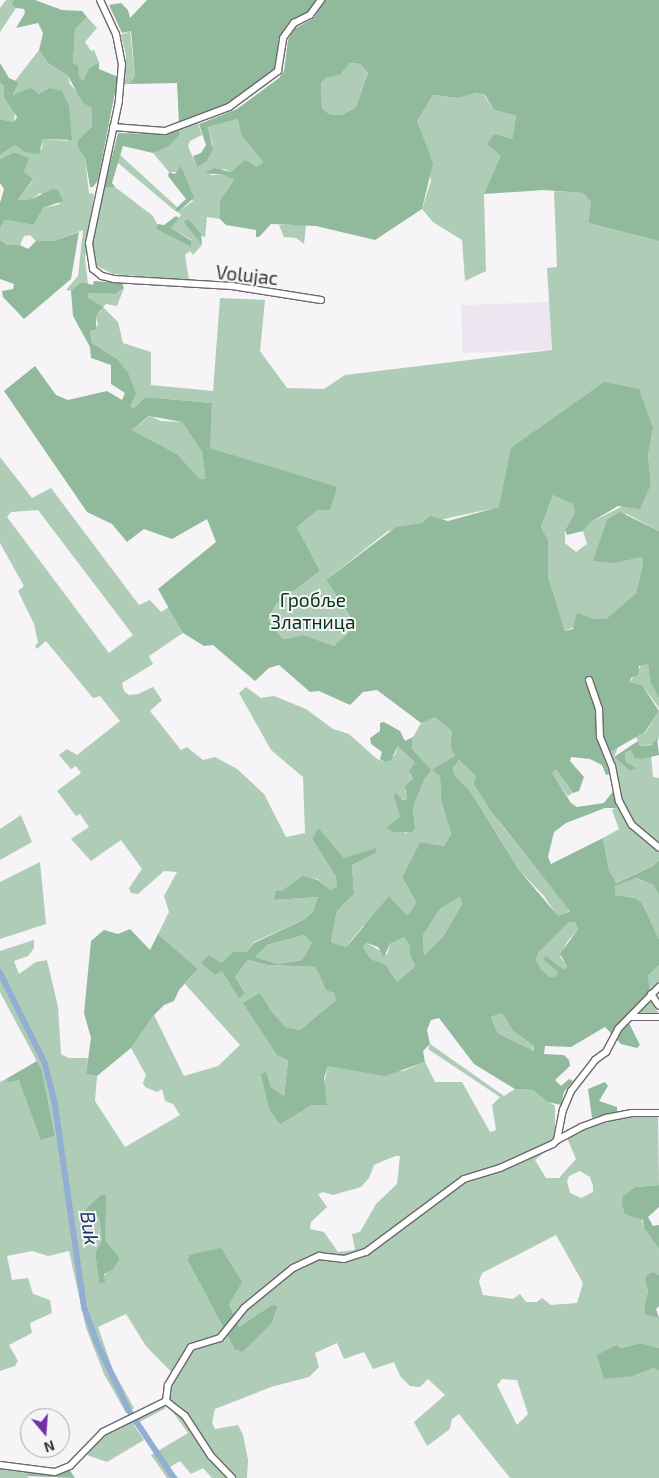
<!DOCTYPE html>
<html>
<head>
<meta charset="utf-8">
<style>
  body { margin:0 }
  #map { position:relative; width:659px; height:1478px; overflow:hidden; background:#f6f4f7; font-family:"Exo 2",sans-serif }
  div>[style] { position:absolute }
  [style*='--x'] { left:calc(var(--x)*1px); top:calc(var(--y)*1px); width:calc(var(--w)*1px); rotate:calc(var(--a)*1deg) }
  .built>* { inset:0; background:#ede6f0; transform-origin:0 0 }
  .green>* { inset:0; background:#afccb6; transform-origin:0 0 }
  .forest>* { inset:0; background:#91ba9c }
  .canal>* { height:5.5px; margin:-2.75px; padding:0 2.75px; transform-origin:2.75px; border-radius:2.75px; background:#93aed3 }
  .roads { filter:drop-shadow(1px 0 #6b696b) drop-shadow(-1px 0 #6b696b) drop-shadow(0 1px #6b696b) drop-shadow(0 -1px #6b696b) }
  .street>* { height:6px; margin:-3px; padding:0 3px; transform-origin:3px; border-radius:3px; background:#fff }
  span { translate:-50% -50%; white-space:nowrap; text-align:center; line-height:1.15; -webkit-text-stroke:4px #f6f4f7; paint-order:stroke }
  .street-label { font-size:19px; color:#363536 }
  .park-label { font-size:19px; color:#033619 }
  .water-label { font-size:20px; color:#0f3260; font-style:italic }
  .north { position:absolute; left:20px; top:1408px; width:50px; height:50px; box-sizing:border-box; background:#f6f4f7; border:1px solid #a9a8aa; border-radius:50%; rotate:162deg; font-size:14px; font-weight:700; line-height:20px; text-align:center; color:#363536 }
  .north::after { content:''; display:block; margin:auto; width:18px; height:22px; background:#7032a8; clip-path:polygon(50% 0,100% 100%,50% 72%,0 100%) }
</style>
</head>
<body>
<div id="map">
  <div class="built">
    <div style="left:550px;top:302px;width:48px;height:89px;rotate:88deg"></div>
  </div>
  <div class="green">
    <div style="clip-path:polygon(6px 0,14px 0,11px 4px,16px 8px,0 32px,0 8px)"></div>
    <div style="clip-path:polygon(87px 17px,97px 28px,85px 42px,91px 51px,94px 50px,99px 62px,89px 68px,83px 80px,79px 79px,73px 63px,74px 49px,75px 29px)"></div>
    <div style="clip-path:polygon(130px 31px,135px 76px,129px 84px,125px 84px,126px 56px,121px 35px)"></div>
    <div style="clip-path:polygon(39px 50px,48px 63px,68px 76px,70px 84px,91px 107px,92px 126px,78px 140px,78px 148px,85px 158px,89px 193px,94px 194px,85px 259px,88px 284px,81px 282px,71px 291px,66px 290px,78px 276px,83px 230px,53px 241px,36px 241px,30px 235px,24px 236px,20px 245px,7px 245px,0 240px,0 229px,5px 220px,34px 225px,43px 208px,61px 204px,40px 193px,32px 199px,18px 200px,33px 180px,24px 172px,28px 158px,14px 152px,0 159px,0 155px,15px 145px,24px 152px,42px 149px,43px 139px,68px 141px,69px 106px,41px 94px,26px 90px,17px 96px,12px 93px,15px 81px)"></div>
    <div style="clip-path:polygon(350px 63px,360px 64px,368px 71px,356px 107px,342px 115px,329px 114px,322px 110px,321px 83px,326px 78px,340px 75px)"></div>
    <div style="clip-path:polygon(0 83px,4px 84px,5px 94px,15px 111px,14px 122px,0 119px)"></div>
    <div style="clip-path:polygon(474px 93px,484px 95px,494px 110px,516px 116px,512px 139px,484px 194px,486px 271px,465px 281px,462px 240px,433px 222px,422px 209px,431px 181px,417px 121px,433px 95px,457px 98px)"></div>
    <div style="clip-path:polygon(238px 119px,241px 135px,263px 162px,256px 167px,231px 172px,224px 169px,209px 175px,224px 175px,234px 180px,220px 200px,220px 219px,207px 217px,205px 237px,193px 233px,202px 245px,193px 255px,190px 251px,185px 255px,189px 280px,113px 274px,97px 266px,92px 246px,104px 188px,115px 187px,153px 216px,157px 224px,156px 229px,191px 247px,192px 240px,171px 228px,181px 215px,178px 212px,193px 201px,178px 172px,169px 172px,153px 153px,180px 134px,179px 130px,198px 123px,202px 135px,190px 141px,188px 146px,197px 167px,213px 145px,208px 127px)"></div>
    <div style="clip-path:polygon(119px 154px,177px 207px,174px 210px,117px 162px)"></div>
    <div style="clip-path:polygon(554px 191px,583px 193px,591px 202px,588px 223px,659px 241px,659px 531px,625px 513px,643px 563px,636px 593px,606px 619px,593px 619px,565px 631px,548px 576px,548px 540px,541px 527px,553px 495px,565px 498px,573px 504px,575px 513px,565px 530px,565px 543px,576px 552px,587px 544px,583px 531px,591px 522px,645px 495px,651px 484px,648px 455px,653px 428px,503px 495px,500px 507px,388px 531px,326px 580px,356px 627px,334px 646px,304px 635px,283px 639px,268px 620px,276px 604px,320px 571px,297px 527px,318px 510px,230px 454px,209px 448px,212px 403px,145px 397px,134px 408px,130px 406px,117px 359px,92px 343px,90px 331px,98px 325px,96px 317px,102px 310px,88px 298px,88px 293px,115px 294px,124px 288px,117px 306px,106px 304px,103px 307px,118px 322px,123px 343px,151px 352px,151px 385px,213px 391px,220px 298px,265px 300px,260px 351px,287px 388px,324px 389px,345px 375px,552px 350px,547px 268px,557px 267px)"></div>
    <div style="clip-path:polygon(279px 225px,306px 225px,304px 244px,296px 238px,284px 237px)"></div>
    <div style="clip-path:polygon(150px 416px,161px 421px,182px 422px,202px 452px,207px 478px,200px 479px,177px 454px,132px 430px)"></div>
    <div style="clip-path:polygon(evenodd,0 457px,32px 498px,51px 488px,139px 605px,150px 600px,161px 612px,169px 607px,183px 633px,149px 656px,153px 664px,122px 683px,124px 691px,129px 695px,138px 694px,153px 687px,162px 700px,150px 711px,181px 750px,187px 747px,203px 760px,215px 757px,237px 769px,264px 794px,286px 837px,305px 833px,303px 777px,271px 750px,239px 693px,246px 687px,261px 698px,274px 696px,306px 709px,333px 729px,349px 734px,377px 759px,385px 762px,395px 755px,398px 746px,415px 763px,410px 774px,413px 779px,405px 790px,407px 800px,397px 799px,400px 817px,396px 823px,405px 833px,415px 828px,413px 808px,424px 780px,432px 770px,412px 749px,413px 737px,421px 723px,435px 716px,452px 731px,450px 746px,455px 756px,440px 776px,441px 800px,451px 834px,444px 846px,420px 842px,402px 877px,416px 902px,409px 914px,363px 926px,346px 947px,331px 942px,337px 911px,354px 894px,352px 865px,376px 853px,376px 849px,344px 858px,318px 827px,312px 839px,336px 877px,338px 888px,330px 891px,318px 879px,299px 878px,274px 900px,318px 897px,313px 911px,305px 919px,254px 942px,246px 952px,233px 952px,221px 963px,222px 971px,245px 993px,235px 977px,248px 960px,268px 965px,317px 967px,326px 989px,334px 993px,336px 1000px,300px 1030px,286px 1027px,272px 1012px,260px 993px,288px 1060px,284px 1096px,271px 1087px,266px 1073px,280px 1123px,312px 1105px,324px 1084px,328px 1066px,403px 1071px,425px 1062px,435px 1082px,462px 1082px,490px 1132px,496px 1130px,492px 1105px,500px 1097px,428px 1049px,430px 1044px,504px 1096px,515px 1089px,533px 1090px,555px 1106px,555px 1137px,549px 1148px,535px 1160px,546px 1178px,559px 1178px,576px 1159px,567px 1138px,579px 1130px,630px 1116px,658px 1115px,659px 1185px,636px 1187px,625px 1214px,641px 1217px,644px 1228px,659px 1249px,659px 1275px,654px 1272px,645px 1280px,648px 1291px,644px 1308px,645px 1315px,659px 1318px,659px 1348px,641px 1343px,619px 1348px,633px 1376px,654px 1368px,659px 1371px,659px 1478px,510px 1478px,459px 1414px,452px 1419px,450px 1429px,427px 1446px,414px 1422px,445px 1395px,428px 1379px,420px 1387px,410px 1386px,400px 1376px,394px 1362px,373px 1369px,364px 1352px,344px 1359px,337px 1343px,315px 1353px,319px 1367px,309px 1377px,271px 1387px,215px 1409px,212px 1423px,215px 1429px,238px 1425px,243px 1435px,248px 1460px,247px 1478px,212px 1478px,203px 1468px,191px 1474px,180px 1461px,170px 1467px,178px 1478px,167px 1478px,151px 1455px,188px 1433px,170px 1408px,169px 1392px,176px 1377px,146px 1346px,126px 1314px,98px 1327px,113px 1370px,134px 1408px,126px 1413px,104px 1374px,86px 1328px,69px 1251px,48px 1256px,32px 1251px,7px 1256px,12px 1280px,28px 1278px,33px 1294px,50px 1300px,52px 1313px,30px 1323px,32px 1333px,9px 1345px,18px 1361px,15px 1366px,0 1371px,0 1082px,6px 1079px,9px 1083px,19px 1080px,44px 1139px,55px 1136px,42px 1071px,0 992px,0 951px,34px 940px,34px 948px,28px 956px,14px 961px,19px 974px,36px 962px,47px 960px,58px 1007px,61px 1054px,68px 1058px,88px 1058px,86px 1074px,97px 1076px,95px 1101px,125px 1147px,180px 1115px,173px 1104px,165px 1101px,162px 1089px,157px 1092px,145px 1087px,143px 1083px,146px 1075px,131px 1048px,154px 1015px,184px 1076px,218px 1066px,240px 1045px,185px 984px,198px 969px,158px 934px,169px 912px,164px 896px,177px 872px,164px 871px,138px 894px,131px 893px,129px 888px,142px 869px,121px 840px,91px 861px,71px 839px,89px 827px,80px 814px,76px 816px,57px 791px,81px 773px,76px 766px,71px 769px,59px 755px,67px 749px,77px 755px,120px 721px,100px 696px,93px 698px,46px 641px,37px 649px,35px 646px,38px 642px,34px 624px,18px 591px,24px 586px,0 543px,0 457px,38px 510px,133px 635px,109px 653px,7px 517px,11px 512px,38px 510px,0 457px,395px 1156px,400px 1156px,397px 1184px,376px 1204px,360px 1232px,352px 1234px,355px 1250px,338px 1252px,324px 1232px,310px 1229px,311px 1222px,327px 1207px,318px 1194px,323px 1192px,333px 1195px,361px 1187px,369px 1178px,374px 1165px,395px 1156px,0 457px,580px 1171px,590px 1177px,593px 1186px,593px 1192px,581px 1198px,570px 1193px,567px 1181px,569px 1176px,580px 1171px,0 457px,90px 1207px,105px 1220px,105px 1240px,120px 1258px,99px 1281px,95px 1253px,102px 1240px,99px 1217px,86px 1217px,85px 1210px,90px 1207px,0 457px,556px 1235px,583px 1283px,577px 1303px,551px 1305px,542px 1298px,537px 1302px,526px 1302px,520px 1294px,513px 1299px,483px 1295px,479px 1281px,482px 1273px,556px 1235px,0 457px,188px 1261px,229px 1304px,239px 1327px,273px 1304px,278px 1307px,271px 1324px,243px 1352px,235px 1350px,188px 1261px,0 457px,502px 1379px,517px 1380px,528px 1414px,517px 1425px,497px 1385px,502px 1379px)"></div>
    <div style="clip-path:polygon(642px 664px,648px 664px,650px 682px,659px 698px,659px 708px,642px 685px,630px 682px)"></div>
    <div style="clip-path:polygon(659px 711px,659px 738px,655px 744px,640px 746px,636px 737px,646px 732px)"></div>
    <div style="clip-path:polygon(618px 747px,614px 757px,630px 771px,635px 768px,626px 762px,625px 753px,631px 750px,651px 756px,653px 777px,659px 778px,659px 860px,653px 866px,615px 883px,609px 870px,603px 838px,619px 829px,612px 810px,617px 807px,610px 774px,603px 756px)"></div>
    <div style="clip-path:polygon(459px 760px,476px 776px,500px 823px,570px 910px,558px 917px,544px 896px,519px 870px,470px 791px,455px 776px,453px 768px)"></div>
    <div style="left:556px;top:769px;width:29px;height:6px;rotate:55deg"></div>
    <div style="clip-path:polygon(21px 815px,32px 842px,0 860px,0 829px)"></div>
    <div style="clip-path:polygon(40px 862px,46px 924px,0 939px,0 882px)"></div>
    <div style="clip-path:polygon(635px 878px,653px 885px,659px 895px,659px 939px,642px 903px,635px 898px,615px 895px,615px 886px)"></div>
    <div style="clip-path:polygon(460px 897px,462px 904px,443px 937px,424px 955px,423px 935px,440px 909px)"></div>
    <div style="clip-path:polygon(569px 922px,575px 922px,578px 929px,567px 942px,560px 957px,567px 965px,563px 969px,546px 956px,558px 972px,557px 976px,550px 977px,541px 971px,536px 960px,538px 953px)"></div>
    <div style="clip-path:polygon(304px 935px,312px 943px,302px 960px,278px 964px,255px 957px,267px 945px)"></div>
    <div style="clip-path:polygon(404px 937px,411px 945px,410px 955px,415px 966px,397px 982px,385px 964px,371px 959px,363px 947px,367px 943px,387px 955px,390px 944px)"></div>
    <div style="clip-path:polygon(659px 965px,659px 984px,649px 993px,648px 976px)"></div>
    <div style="clip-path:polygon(651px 1000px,659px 1014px,636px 1015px)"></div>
    <div style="clip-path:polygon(502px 1013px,513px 1031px,534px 1046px,532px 1051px,498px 1033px,491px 1017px)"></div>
    <div style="clip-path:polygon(163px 1405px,166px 1408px,134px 1425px,144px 1440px,107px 1462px,87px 1455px,103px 1435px)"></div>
    <div style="clip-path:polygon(0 1463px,36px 1468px,27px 1476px,29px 1478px,0 1478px)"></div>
  </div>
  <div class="forest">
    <div style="clip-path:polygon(14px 0,35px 0,62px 10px,82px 11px,87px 17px,75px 29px,74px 49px,73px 63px,78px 66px,79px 78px,83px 80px,89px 68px,99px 62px,99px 69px,118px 77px,98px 180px,93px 187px,90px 187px,85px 158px,78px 148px,78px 140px,92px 126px,91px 107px,83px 103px,68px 76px,48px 63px,39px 50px,43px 33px,38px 23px,16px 28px,25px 13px,24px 9px,16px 8px,11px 4px)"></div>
    <div style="clip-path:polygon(147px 0,318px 0,308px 13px,288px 23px,278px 40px,279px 56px,273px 73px,228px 105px,179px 125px,177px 83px,129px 84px,135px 76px,131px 31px,122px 33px,109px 5px,121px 3px,128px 10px,130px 18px)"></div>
    <div style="clip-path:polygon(evenodd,325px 0,659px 0,659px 241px,588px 223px,591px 202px,583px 193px,544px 190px,484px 194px,501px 156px,487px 144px,494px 134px,512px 139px,516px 116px,494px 110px,485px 95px,475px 93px,458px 98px,433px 95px,417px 121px,433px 163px,422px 209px,375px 240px,316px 226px,271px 224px,259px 237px,256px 237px,256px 230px,226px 225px,220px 219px,220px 200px,234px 180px,224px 175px,205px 173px,214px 168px,231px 172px,245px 160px,256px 167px,263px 162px,241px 135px,238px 119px,208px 127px,213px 149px,207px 161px,197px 167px,193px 156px,201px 153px,206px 145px,199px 124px,237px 109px,279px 78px,284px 71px,288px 40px,294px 29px,314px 18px,325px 0,350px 63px,360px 64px,368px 72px,356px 107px,342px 115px,329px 114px,322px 109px,321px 83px,326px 78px,340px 75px,350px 63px)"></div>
    <div style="clip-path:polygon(0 63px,9px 78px,18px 82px,13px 95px,31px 88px,39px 94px,50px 88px,62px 91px,69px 106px,72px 140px,43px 139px,39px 154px,24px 152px,15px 145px,0 155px,0 119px,14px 122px,17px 117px,4px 97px,4px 85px,0 83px)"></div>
    <div style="clip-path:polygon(179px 130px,180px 134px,169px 146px,153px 153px,123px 146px,112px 183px,115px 187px,104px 188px,118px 133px,162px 134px)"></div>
    <div style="clip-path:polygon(14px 152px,29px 158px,24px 172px,33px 179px,18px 200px,32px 199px,52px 189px,58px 190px,63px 201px,43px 208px,34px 225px,5px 220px,0 229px,0 203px,4px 189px,0 183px,0 159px)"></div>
    <div style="clip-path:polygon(181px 166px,194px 198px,178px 212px,174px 210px,186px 199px,168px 176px,169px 172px,175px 174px)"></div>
    <div style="clip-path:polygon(176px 216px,179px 218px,171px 228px,192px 241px,191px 247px,156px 229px,157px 224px,164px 225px)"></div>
    <div style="clip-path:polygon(188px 219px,201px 234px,202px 245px,184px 222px)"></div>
    <div style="clip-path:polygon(79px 232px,71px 279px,24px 319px,3px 297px,2px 291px,13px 289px,14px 284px,0 279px,0 240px,7px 245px,20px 245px,28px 249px,36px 241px,53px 241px)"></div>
    <div style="clip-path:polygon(evenodd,94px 281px,122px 283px,124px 288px,115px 294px,88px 293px,88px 298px,103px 307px,96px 317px,96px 329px,90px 331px,92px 343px,117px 359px,128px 373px,136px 393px,130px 406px,134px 408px,145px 397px,212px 403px,210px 448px,337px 487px,330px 510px,318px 510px,297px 527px,320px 571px,276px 604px,268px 620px,283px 639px,304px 635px,334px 646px,356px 626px,326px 580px,396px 527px,422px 523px,430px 516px,448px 521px,499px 507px,511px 448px,604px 382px,639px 389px,653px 428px,648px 455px,651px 484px,640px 509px,618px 506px,591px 522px,583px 531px,567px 535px,565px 530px,575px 513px,573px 504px,553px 495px,541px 527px,548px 540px,548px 576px,565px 631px,573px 629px,577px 613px,593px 619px,606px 619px,636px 593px,643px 563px,641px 557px,614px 563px,593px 561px,607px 520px,620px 512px,659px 531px,659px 698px,650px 682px,648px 664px,639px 666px,638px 675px,631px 678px,630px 682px,642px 685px,659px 711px,645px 732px,603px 756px,610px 774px,606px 775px,602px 765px,590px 759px,571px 757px,570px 761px,584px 777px,579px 791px,573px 793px,556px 769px,552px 773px,571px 803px,577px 807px,604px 803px,614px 790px,617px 808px,605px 808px,566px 823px,554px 832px,548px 857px,551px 864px,603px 838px,609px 870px,616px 883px,653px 866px,659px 860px,659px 895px,653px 885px,636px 878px,615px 886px,615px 895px,635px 898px,642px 903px,659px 939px,659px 965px,648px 976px,651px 1000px,629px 1023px,640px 1045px,637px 1048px,621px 1044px,605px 1027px,571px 1047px,545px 1046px,544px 1054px,564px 1055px,569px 1060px,570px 1066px,555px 1080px,561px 1086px,569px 1079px,573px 1081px,564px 1092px,561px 1105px,548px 1102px,533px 1090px,515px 1089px,474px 1064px,439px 1018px,431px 1020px,427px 1030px,430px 1044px,423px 1051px,425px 1062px,385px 1076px,328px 1066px,324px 1078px,327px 1105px,312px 1105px,280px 1124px,269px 1109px,261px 1074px,266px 1072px,271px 1087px,284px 1096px,288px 1060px,277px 1055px,243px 1003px,260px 993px,272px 1012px,286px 1027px,300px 1030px,336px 1000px,334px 993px,326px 990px,316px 967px,268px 965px,248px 960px,235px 977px,245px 993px,239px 998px,222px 971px,215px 975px,201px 963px,209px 955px,221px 963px,233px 952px,246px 952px,254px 943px,305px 919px,313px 911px,318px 897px,274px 900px,276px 891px,282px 891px,302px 876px,318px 880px,330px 890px,337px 887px,336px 877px,312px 839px,318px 827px,344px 858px,376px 848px,376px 853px,352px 865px,354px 894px,337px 911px,331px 942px,346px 947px,349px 944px,389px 896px,406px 915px,409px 914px,416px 902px,402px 877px,420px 842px,444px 846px,451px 834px,441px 800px,440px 776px,432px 770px,424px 780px,413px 808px,415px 828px,412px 832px,394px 832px,386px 828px,400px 817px,394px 796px,396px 793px,402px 800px,407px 800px,405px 786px,413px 779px,409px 771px,415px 763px,398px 746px,391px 760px,385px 762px,380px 759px,382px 752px,371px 744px,370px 738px,380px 731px,380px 723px,384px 722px,400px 731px,405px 741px,413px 737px,412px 749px,432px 770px,455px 756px,450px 746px,452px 731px,435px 717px,421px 723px,377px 690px,363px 692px,350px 705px,319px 691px,310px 692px,279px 665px,269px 668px,255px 681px,213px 645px,204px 646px,183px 633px,158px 589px,216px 542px,207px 519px,172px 539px,144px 529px,127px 542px,112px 524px,87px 512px,4px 391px,35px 366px,56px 395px,68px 400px,107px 391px,122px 400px,125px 393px,111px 384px,111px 365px,91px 358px,90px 347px,73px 316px,71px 291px,81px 282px,93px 285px,94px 281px,149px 416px,182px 422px,202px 452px,206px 478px,200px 479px,177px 454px,132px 430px,149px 416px,94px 281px,459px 760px,476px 776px,474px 784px,491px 811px,570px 911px,558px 916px,519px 870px,470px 791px,455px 776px,453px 768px,459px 760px,94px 281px,460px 897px,462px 904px,443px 937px,424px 955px,423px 935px,440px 909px,460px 897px,94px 281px,569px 922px,575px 922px,578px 929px,560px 954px,567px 966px,563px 969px,546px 956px,543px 959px,558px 972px,556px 976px,550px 977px,541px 970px,536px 960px,538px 953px,569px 922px,94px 281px,304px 935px,312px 943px,302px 960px,278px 964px,255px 957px,267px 945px,304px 935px,94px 281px,404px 937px,410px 945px,410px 955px,415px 966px,397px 982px,385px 964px,371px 959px,363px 947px,367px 943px,378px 947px,384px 957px,390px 944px,404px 937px,94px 281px,502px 1013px,513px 1031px,534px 1046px,533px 1051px,498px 1033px,491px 1017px,502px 1013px)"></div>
    <div style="clip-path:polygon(657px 738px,659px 755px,642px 759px,635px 758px,631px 750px,625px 753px,626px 762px,636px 768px,630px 771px,614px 757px,638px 741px,640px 746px,652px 745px)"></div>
    <div style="clip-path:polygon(130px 929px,150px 950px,158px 934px,198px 969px,179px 990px,174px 1001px,164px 1005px,154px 1015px,131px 1048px,97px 1076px,86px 1074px,91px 1038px,84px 1013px,91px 941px,104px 930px,118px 934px)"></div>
    <div style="clip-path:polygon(37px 1061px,42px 1071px,55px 1136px,41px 1140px,19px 1080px,8px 1083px,6px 1079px)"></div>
    <div style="clip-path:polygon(605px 1082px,608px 1086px,599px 1101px,617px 1107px,617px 1112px,592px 1118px,588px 1089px)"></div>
    <div style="clip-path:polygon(659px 1185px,659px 1207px,648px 1217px,653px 1226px,659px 1225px,659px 1249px,644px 1228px,643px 1220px,625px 1214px,622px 1204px,623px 1196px,636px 1187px)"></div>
    <div style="clip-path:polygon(101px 1195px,106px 1195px,105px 1240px,120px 1258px,113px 1269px,104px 1274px,105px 1282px,102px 1283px,99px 1282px,95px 1253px,102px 1240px,99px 1217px,86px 1217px,85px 1210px)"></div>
    <div style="clip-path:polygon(221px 1248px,242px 1282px,229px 1304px,239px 1327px,273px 1304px,278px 1307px,271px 1324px,243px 1352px,235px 1350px,188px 1261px,189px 1255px)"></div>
    <div style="clip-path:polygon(654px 1272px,659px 1275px,659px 1306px,656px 1309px,659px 1318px,645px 1315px,644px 1308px,648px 1291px,645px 1280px,647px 1275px)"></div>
    <div style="clip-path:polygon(641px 1343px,659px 1348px,659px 1371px,654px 1368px,633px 1376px,604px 1379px,597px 1355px,617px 1345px,620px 1348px)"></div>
    <div style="clip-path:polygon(69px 1469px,75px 1478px,27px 1476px,28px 1472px,58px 1474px)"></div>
  </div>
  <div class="canal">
    <div style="--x:0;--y:972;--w:102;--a:63.7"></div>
    <div style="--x:45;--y:1063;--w:40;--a:75.6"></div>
    <div style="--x:55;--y:1102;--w:209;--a:81.8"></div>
    <div style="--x:85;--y:1309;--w:35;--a:70"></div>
    <div style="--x:97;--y:1342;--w:75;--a:64.8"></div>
    <div style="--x:129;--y:1410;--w:82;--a:56.5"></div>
  </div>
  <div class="roads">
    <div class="street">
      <div style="--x:100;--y:0;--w:38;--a:65"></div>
      <div style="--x:116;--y:34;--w:31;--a:79"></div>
      <div style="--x:122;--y:64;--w:37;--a:95"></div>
      <div style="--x:119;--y:101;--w:145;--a:101.9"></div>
      <div style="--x:89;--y:243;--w:26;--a:81"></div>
      <div style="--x:93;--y:269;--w:11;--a:38"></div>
      <div style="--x:102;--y:276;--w:12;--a:14"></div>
      <div style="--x:114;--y:279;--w:118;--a:3.4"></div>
      <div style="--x:232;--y:286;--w:90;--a:8.9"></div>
      <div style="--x:113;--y:127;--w:52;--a:4.4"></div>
      <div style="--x:165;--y:131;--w:68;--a:-20.6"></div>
      <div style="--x:229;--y:107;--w:61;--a:-36.3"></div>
      <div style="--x:278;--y:71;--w:33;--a:-81"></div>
      <div style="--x:283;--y:38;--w:19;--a:-54"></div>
      <div style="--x:294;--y:23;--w:18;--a:-27"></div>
      <div style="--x:310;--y:15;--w:19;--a:-54"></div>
      <div style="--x:589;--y:680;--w:31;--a:71"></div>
      <div style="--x:599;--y:709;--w:28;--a:88"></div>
      <div style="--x:600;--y:737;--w:31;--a:68"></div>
      <div style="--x:612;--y:766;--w:36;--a:79"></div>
      <div style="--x:619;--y:801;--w:27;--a:62"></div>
      <div style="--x:632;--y:825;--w:35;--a:40"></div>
      <div style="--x:651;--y:994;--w:14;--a:56"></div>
      <div style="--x:630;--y:1017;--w:29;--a:0"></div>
      <div style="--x:557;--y:1140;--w:27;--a:-28"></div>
      <div style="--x:581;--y:1127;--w:27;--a:-20"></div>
      <div style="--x:606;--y:1118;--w:26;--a:-11"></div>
      <div style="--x:632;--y:1113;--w:27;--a:0"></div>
      <div style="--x:166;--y:1401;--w:24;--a:38"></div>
      <div style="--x:185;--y:1416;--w:48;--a:57"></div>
      <div style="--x:211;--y:1456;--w:30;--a:46"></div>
      <div style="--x:0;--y:1465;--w:55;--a:7.3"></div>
      <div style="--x:55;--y:1472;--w:16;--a:-22"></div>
      <div style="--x:70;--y:1466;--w:47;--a:-45.9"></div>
      <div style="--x:103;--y:1432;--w:70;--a:-26.2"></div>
      <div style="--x:166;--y:1401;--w:16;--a:-83"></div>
      <div style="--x:168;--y:1385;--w:44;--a:-58.8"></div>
      <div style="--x:191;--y:1347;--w:30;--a:-17"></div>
      <div style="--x:220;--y:1338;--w:38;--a:-51"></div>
      <div style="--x:244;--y:1308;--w:63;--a:-39.2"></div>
      <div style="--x:293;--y:1268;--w:29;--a:-25"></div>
      <div style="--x:319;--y:1256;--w:25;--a:7"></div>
      <div style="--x:344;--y:1259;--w:23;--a:-18"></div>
      <div style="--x:366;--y:1252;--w:122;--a:-36.7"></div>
      <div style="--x:464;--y:1179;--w:38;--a:-17"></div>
      <div style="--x:500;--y:1168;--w:58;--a:-24.4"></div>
      <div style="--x:553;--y:1144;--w:6;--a:-45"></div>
      <div style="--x:557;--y:1140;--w:31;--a:-79"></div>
      <div style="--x:563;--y:1110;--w:21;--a:-67"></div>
      <div style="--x:571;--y:1091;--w:39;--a:-52"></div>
      <div style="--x:595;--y:1060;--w:14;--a:-36"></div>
      <div style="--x:606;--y:1052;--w:26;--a:-62"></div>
      <div style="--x:618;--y:1029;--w:59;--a:-45.7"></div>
    </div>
  </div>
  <div class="street-label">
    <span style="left:247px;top:275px;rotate:6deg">Volujac</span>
  </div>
  <div class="park-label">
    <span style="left:313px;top:611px">Гробље<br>Златница</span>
  </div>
  <div class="water-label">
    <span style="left:90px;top:1228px;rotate:82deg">Buk</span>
  </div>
  <div class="north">N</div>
</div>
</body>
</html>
